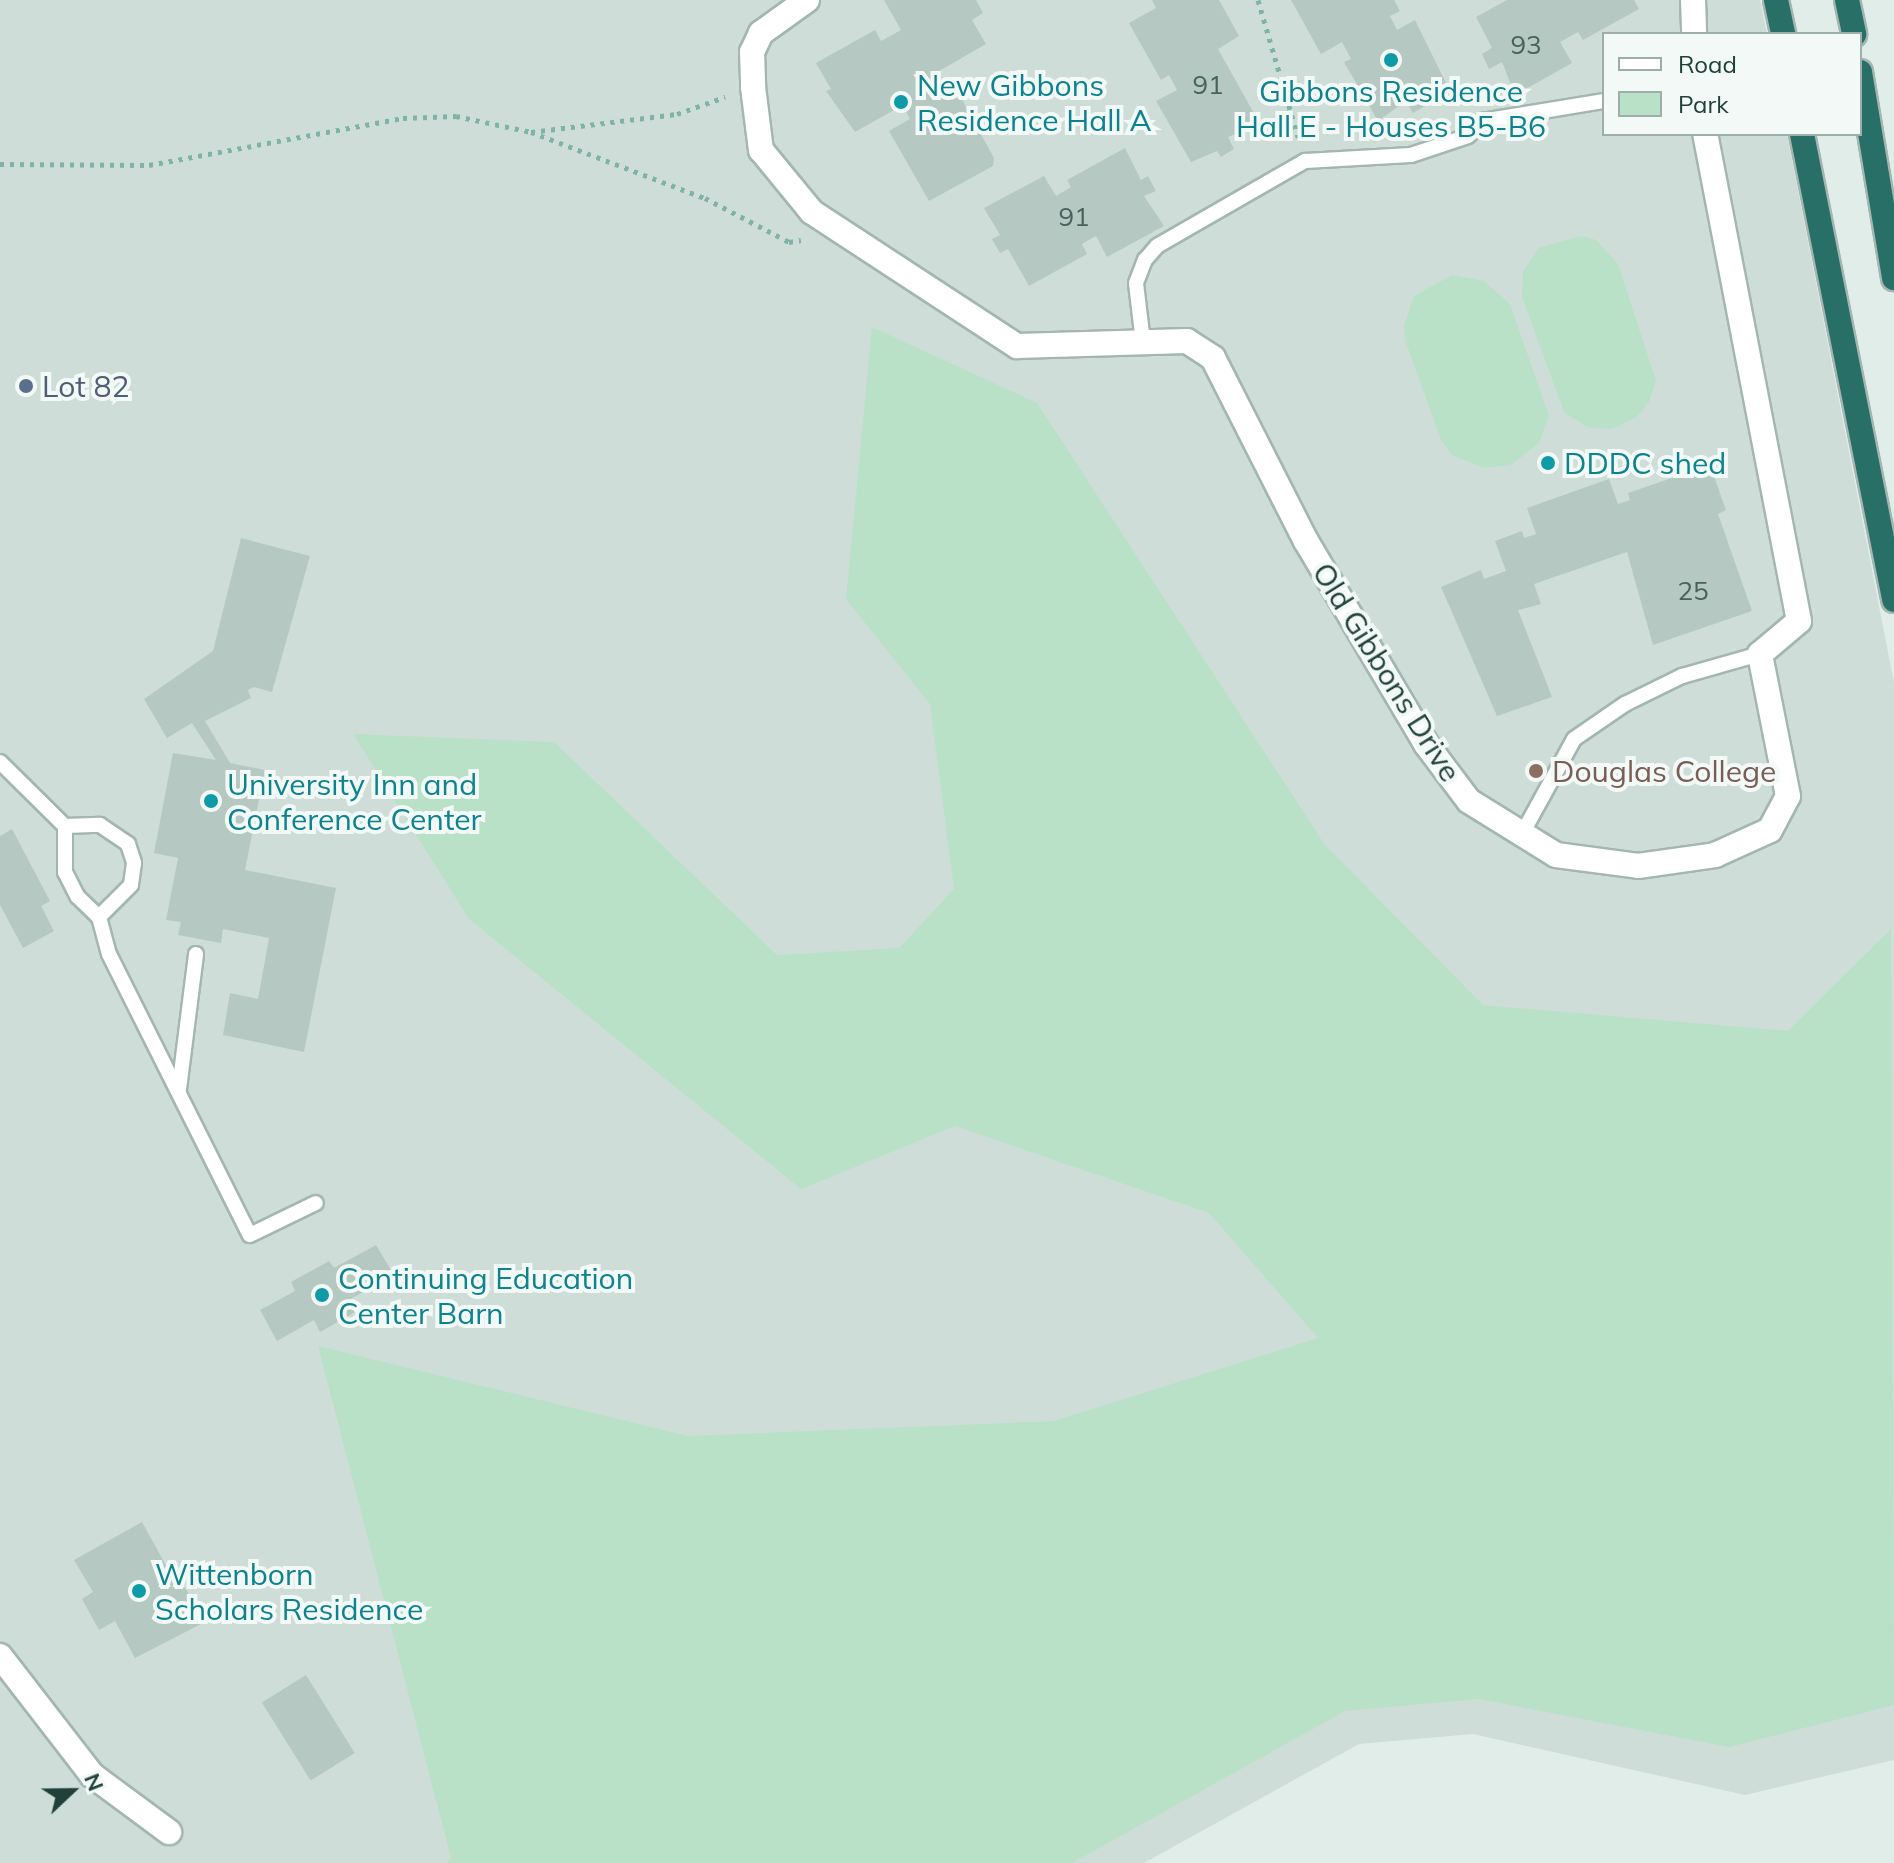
<!DOCTYPE html>
<html>
<head>
<meta charset="utf-8">
<style>
  body { margin:0 }
  #map { position:relative; width:1894px; height:1863px; overflow:hidden; background:#e1ede9; font-family:Mulish,sans-serif }
  div>[style] { position:absolute }
  [style*='--x'] { left:calc(var(--x)*1px); top:calc(var(--y)*1px); width:calc(var(--w)*1px); rotate:calc(var(--a)*1deg) }
  .built>* { inset:0; background:#cfddd8 }
  .green>* { inset:0; background:#b8e1c7 }
  .building>* { inset:0; background:#b6c8c2; transform-origin:0 0 }
  .path>* { height:5px; margin-top:-2.5px; transform-origin:0; background:repeating-linear-gradient(90deg,#7eb4a8 0 4px,transparent 0 10px) }
  .roads { filter:drop-shadow(2px 0 #a3b6b1) drop-shadow(-2px 0 #a3b6b1) drop-shadow(0 2px #a3b6b1) drop-shadow(0 -2px #a3b6b1) }
  .service>* { height:14px; margin:-7px; padding:0 7px; transform-origin:7px; border-radius:7px; background:#fff }
  .minor>* { height:24px; margin:-12px; padding:0 12px; transform-origin:12px; border-radius:12px; background:#fff }
  .motorway>* { height:24px; margin:-12px; padding:0 12px; transform-origin:12px; border-radius:12px; background:#286f67 }
  .dots>* { width:22px; height:22px; translate:-50% -50%; box-sizing:border-box; border:4px solid #f2f9f6; border-radius:50% }
  span { translate:-50% -50%; white-space:nowrap; text-align:center; line-height:1.15; -webkit-text-stroke:8px #f2f9f6; paint-order:stroke }
  .number-label { font-size:26px; color:#46625c }
  .number-label span { -webkit-text-stroke-width:0 }
  .culture-label { font-size:30px; color:#0d838f }
  .left { translate:0 -50%; text-align:left }
  .service-label { font-size:30px; color:#4e5e75 }
  .street-label { font-size:30px; color:#20403a }
  .education-label { font-size:30px; color:#785e54 }
  .legend { position:absolute; left:1602px; top:32px; width:260px; height:104px; box-sizing:border-box; background:#f2f9f6; border:2px solid #9eafab; margin:0; padding:10px 14px; list-style:none; font-size:24px; color:#20403a }
  .legend li { display:flex; align-items:center; gap:16px; height:40px }
  .legend b { width:40px; border:2px solid #9eafab }
  .north { position:absolute; left:32px; top:1751px; width:80px; height:80px; -webkit-text-stroke:6px #f2f9f6; paint-order:stroke; rotate:68deg; font-size:22px; font-weight:700; line-height:32px; text-align:center; color:#20403a }
  .north::after { content:''; display:block; margin:auto; width:28px; height:36px; background:#20403a; clip-path:polygon(50% 0,100% 100%,50% 72%,0 100%) }
</style>
</head>
<body>
<div id="map">
  <div class="built">
    <div style="clip-path:polygon(0 0,1760px 0,1767px 34px,1604px 34px,1604px 134px,1787px 134px,1894px 683px,1894px 1760px,1745px 1795px,1473px 1734px,1359px 1744px,1144px 1863px,0 1863px)"></div>
  </div>
  <div class="green">
    <div style="clip-path:polygon(1581px 236px,1596px 240px,1618px 264px,1656px 381px,1649px 402px,1637px 417px,1612px 429px,1587px 427px,1564px 412px,1522px 297px,1523px 272px,1538px 248px)"></div>
    <div style="clip-path:polygon(1452px 275px,1484px 281px,1510px 304px,1549px 416px,1539px 443px,1511px 465px,1484px 468px,1452px 455px,1441px 440px,1406px 343px,1404px 325px,1414px 296px)"></div>
    <div style="clip-path:polygon(872px 327px,1037px 403px,1325px 845px,1483px 1005px,1788px 1031px,1891px 929px,1894px 1705px,1729px 1747px,1479px 1699px,1345px 1711px,1072px 1863px,447px 1863px,451px 1858px,318px 1346px,688px 1436px,1054px 1421px,1318px 1338px,1209px 1213px,955px 1126px,801px 1189px,469px 919px,353px 734px,554px 742px,777px 955px,899px 948px,954px 889px,930px 704px,846px 599px)"></div>
  </div>
  <div class="building">
    <div style="clip-path:polygon(884px 0,976px 0,983px 13px,972px 20px,986px 44px,934px 74px,947px 98px,960px 96px,994px 158px,993px 166px,929px 201px,889px 131px,910px 119px,903px 105px,855px 132px,826px 91px,831px 89px,816px 63px,875px 30px,881px 41px,901px 30px)"></div>
    <div style="clip-path:polygon(1152px 0,1219px 0,1239px 36px,1218px 49px,1260px 124px,1228px 137px,1234px 149px,1221px 157px,1217px 151px,1191px 162px,1156px 101px,1177px 90px,1169px 75px,1161px 80px,1129px 23px,1156px 8px)"></div>
    <div style="clip-path:polygon(1291px 0,1394px 0,1400px 11px,1390px 16px,1397px 30px,1415px 20px,1446px 83px,1424px 99px,1427px 105px,1413px 113px,1406px 101px,1378px 121px,1344px 62px,1351px 59px,1342px 42px,1321px 54px)"></div>
    <div style="clip-path:polygon(1507px 0,1634px 0,1639px 9px,1583px 40px,1578px 32px,1560px 42px,1572px 63px,1515px 95px,1502px 62px,1489px 69px,1482px 54px,1492px 48px,1476px 17px)"></div>
    <div style="clip-path:polygon(1125px 148px,1141px 180px,1148px 176px,1156px 191px,1144px 196px,1164px 226px,1107px 257px,1096px 236px,1082px 244px,1087px 254px,1029px 286px,1008px 249px,1000px 253px,992px 239px,1000px 235px,984px 208px,1044px 176px,1056px 196px,1071px 187px,1067px 180px)"></div>
    <div style="left:1552px;top:455px;width:13px;height:14px;rotate:72deg"></div>
    <div style="clip-path:polygon(1710px 465px,1726px 510px,1718px 514px,1752px 611px,1653px 645px,1627px 552px,1534px 584px,1541px 604px,1518px 610px,1552px 697px,1497px 716px,1441px 587px,1481px 570px,1484px 579px,1506px 571px,1495px 541px,1522px 531px,1524px 538px,1536px 534px,1527px 508px,1609px 479px,1618px 504px,1630px 500px,1628px 493px)"></div>
    <div style="clip-path:polygon(241px 538px,310px 556px,272px 692px,254px 687px,248px 690px,251px 698px,205px 721px,230px 763px,265px 770px,245px 870px,336px 888px,304px 1052px,223px 1035px,230px 993px,258px 999px,269px 938px,223px 929px,221px 943px,178px 935px,181px 922px,166px 920px,178px 858px,154px 853px,173px 753px,216px 760px,192px 723px,167px 738px,144px 699px,213px 651px)"></div>
    <div style="clip-path:polygon(12px 829px,50px 901px,41px 906px,54px 931px,23px 948px,0 905px,0 836px)"></div>
    <div style="clip-path:polygon(376px 1245px,394px 1275px,349px 1300px,355px 1312px,320px 1332px,314px 1320px,277px 1341px,260px 1310px,295px 1291px,291px 1282px,329px 1261px,334px 1268px)"></div>
    <div style="clip-path:polygon(142px 1522px,179px 1589px,184px 1586px,205px 1622px,135px 1658px,115px 1621px,99px 1630px,82px 1599px,93px 1592px,74px 1560px)"></div>
    <div style="left:306px;top:1675px;width:92px;height:52px;rotate:58deg"></div>
  </div>
  <div class="path">
    <div style="--x:1258;--y:0;--w:143;--a:73.7"></div>
    <div style="--x:531;--y:132;--w:147;--a:-7"></div>
    <div style="--x:677;--y:114;--w:51;--a:-19.5"></div>
    <div style="--x:0;--y:164;--w:149;--a:0.4"></div>
    <div style="--x:149;--y:165;--w:258;--a:-10.5"></div>
    <div style="--x:403;--y:118;--w:53;--a:-2.2"></div>
    <div style="--x:456;--y:116;--w:77;--a:12"></div>
    <div style="--x:531;--y:132;--w:186;--a:20.8"></div>
    <div style="--x:705;--y:198;--w:95;--a:27.6"></div>
    <div style="--x:789;--y:242;--w:12;--a:-9"></div>
  </div>
  <div class="roads">
    <div class="service">
      <div style="--x:1143;--y:342;--w:59;--a:-96.8"></div>
      <div style="--x:1136;--y:283;--w:25;--a:-69"></div>
      <div style="--x:1145;--y:260;--w:18;--a:-49"></div>
      <div style="--x:1157;--y:246;--w:171;--a:-29.9"></div>
      <div style="--x:1305;--y:161;--w:106;--a:-3.2"></div>
      <div style="--x:1411;--y:155;--w:60;--a:-18.4"></div>
      <div style="--x:1468;--y:136;--w:21;--a:-47"></div>
      <div style="--x:1482;--y:121;--w:124;--a:-9.3"></div>
      <div style="--x:0;--y:762;--w:91;--a:44.6"></div>
      <div style="--x:65;--y:826;--w:46;--a:90"></div>
      <div style="--x:65;--y:872;--w:28;--a:63"></div>
      <div style="--x:78;--y:897;--w:29;--a:44"></div>
      <div style="--x:99;--y:917;--w:38;--a:75"></div>
      <div style="--x:109;--y:954;--w:314;--a:63.4"></div>
      <div style="--x:250;--y:1235;--w:73;--a:-25.9"></div>
      <div style="--x:65;--y:826;--w:35;--a:-2"></div>
      <div style="--x:100;--y:825;--w:34;--a:34"></div>
      <div style="--x:128;--y:844;--w:20;--a:72"></div>
      <div style="--x:134;--y:863;--w:22;--a:98"></div>
      <div style="--x:131;--y:885;--w:45;--a:135"></div>
      <div style="--x:1522;--y:834;--w:108;--a:-61.3"></div>
      <div style="--x:1574;--y:739;--w:62;--a:-34.5"></div>
      <div style="--x:1625;--y:704;--w:64;--a:-26.2"></div>
      <div style="--x:1682;--y:676;--w:81;--a:-15.8"></div>
      <div style="--x:179;--y:1089;--w:136;--a:-82.8"></div>
    </div>
    <div class="minor">
      <div style="--x:807;--y:0;--w:57;--a:144.3"></div>
      <div style="--x:761;--y:33;--w:21;--a:115"></div>
      <div style="--x:752;--y:52;--w:35;--a:88"></div>
      <div style="--x:753;--y:87;--w:64;--a:82.8"></div>
      <div style="--x:761;--y:150;--w:80;--a:50.6"></div>
      <div style="--x:812;--y:212;--w:245;--a:33.2"></div>
      <div style="--x:1017;--y:346;--w:170;--a:-1.7"></div>
      <div style="--x:1187;--y:341;--w:31;--a:33"></div>
      <div style="--x:1213;--y:358;--w:205;--a:63.1"></div>
      <div style="--x:1306;--y:541;--w:236;--a:59.4"></div>
      <div style="--x:1426;--y:744;--w:71;--a:53"></div>
      <div style="--x:1469;--y:801;--w:102;--a:31.8"></div>
      <div style="--x:1556;--y:855;--w:83;--a:7.6"></div>
      <div style="--x:1638;--y:866;--w:78;--a:-8.1"></div>
      <div style="--x:1715;--y:855;--w:60;--a:-24.4"></div>
      <div style="--x:1770;--y:830;--w:38;--a:-62"></div>
      <div style="--x:1788;--y:796;--w:145;--a:-101.2"></div>
      <div style="--x:1760;--y:654;--w:51;--a:-40.2"></div>
      <div style="--x:1799;--y:621;--w:496;--a:-100.9"></div>
      <div style="--x:1693;--y:0;--w:34;--a:88"></div>
      <div style="--x:0;--y:1656;--w:150;--a:52.3"></div>
      <div style="--x:92;--y:1775;--w:96;--a:36.5"></div>
    </div>
    <div class="motorway">
      <div style="--x:1776;--y:0;--w:35;--a:78"></div>
      <div style="--x:1847;--y:0;--w:35;--a:78"></div>
      <div style="--x:1860;--y:72;--w:209;--a:80.6"></div>
      <div style="--x:1802;--y:134;--w:475;--a:78.8"></div>
    </div>
  </div>
  <div class="dots">
    <div style="left:1391px;top:60px;background:#0f9aa8"></div>
    <div style="left:901px;top:102px;background:#0f9aa8"></div>
    <div style="left:26px;top:386px;background:#5c6f8a"></div>
    <div style="left:1548px;top:463px;background:#0f9aa8"></div>
    <div style="left:1536px;top:771px;background:#8d6e63"></div>
    <div style="left:211px;top:801px;background:#0f9aa8"></div>
    <div style="left:322px;top:1295px;background:#0f9aa8"></div>
    <div style="left:139px;top:1591px;background:#0f9aa8"></div>
  </div>
  <div class="number-label">
    <span style="left:1526px;top:45px">93</span>
    <span style="left:1208px;top:85px">91</span>
    <span style="left:1074px;top:217px">91</span>
    <span style="left:1693px;top:591px">25</span>
  </div>
  <div class="culture-label">
    <span class="left" style="left:917px;top:102px">New Gibbons<br>Residence Hall A</span>
    <span style="left:1391px;top:108px">Gibbons Residence<br>Hall E - Houses B5-B6</span>
    <span class="left" style="left:1564px;top:463px">DDDC shed</span>
    <span class="left" style="left:227px;top:801px">University Inn and<br>Conference Center</span>
    <span class="left" style="left:338px;top:1295px">Continuing Education<br>Center Barn</span>
    <span class="left" style="left:155px;top:1591px">Wittenborn<br>Scholars Residence</span>
  </div>
  <div class="service-label">
    <span class="left" style="left:42px;top:386px">Lot 82</span>
  </div>
  <div class="street-label">
    <span style="left:1387px;top:672px;rotate:58deg">Old Gibbons Drive</span>
  </div>
  <div class="education-label">
    <span class="left" style="left:1552px;top:771px">Douglas College</span>
  </div>
  <ul class="legend">
  <li><b style="height:10px;background:#fff"></b>Road</li>
  <li><b style="height:22px;background:#b8e1c7"></b>Park</li>
  </ul>
  <div class="north">N</div>
</div>
</body>
</html>
